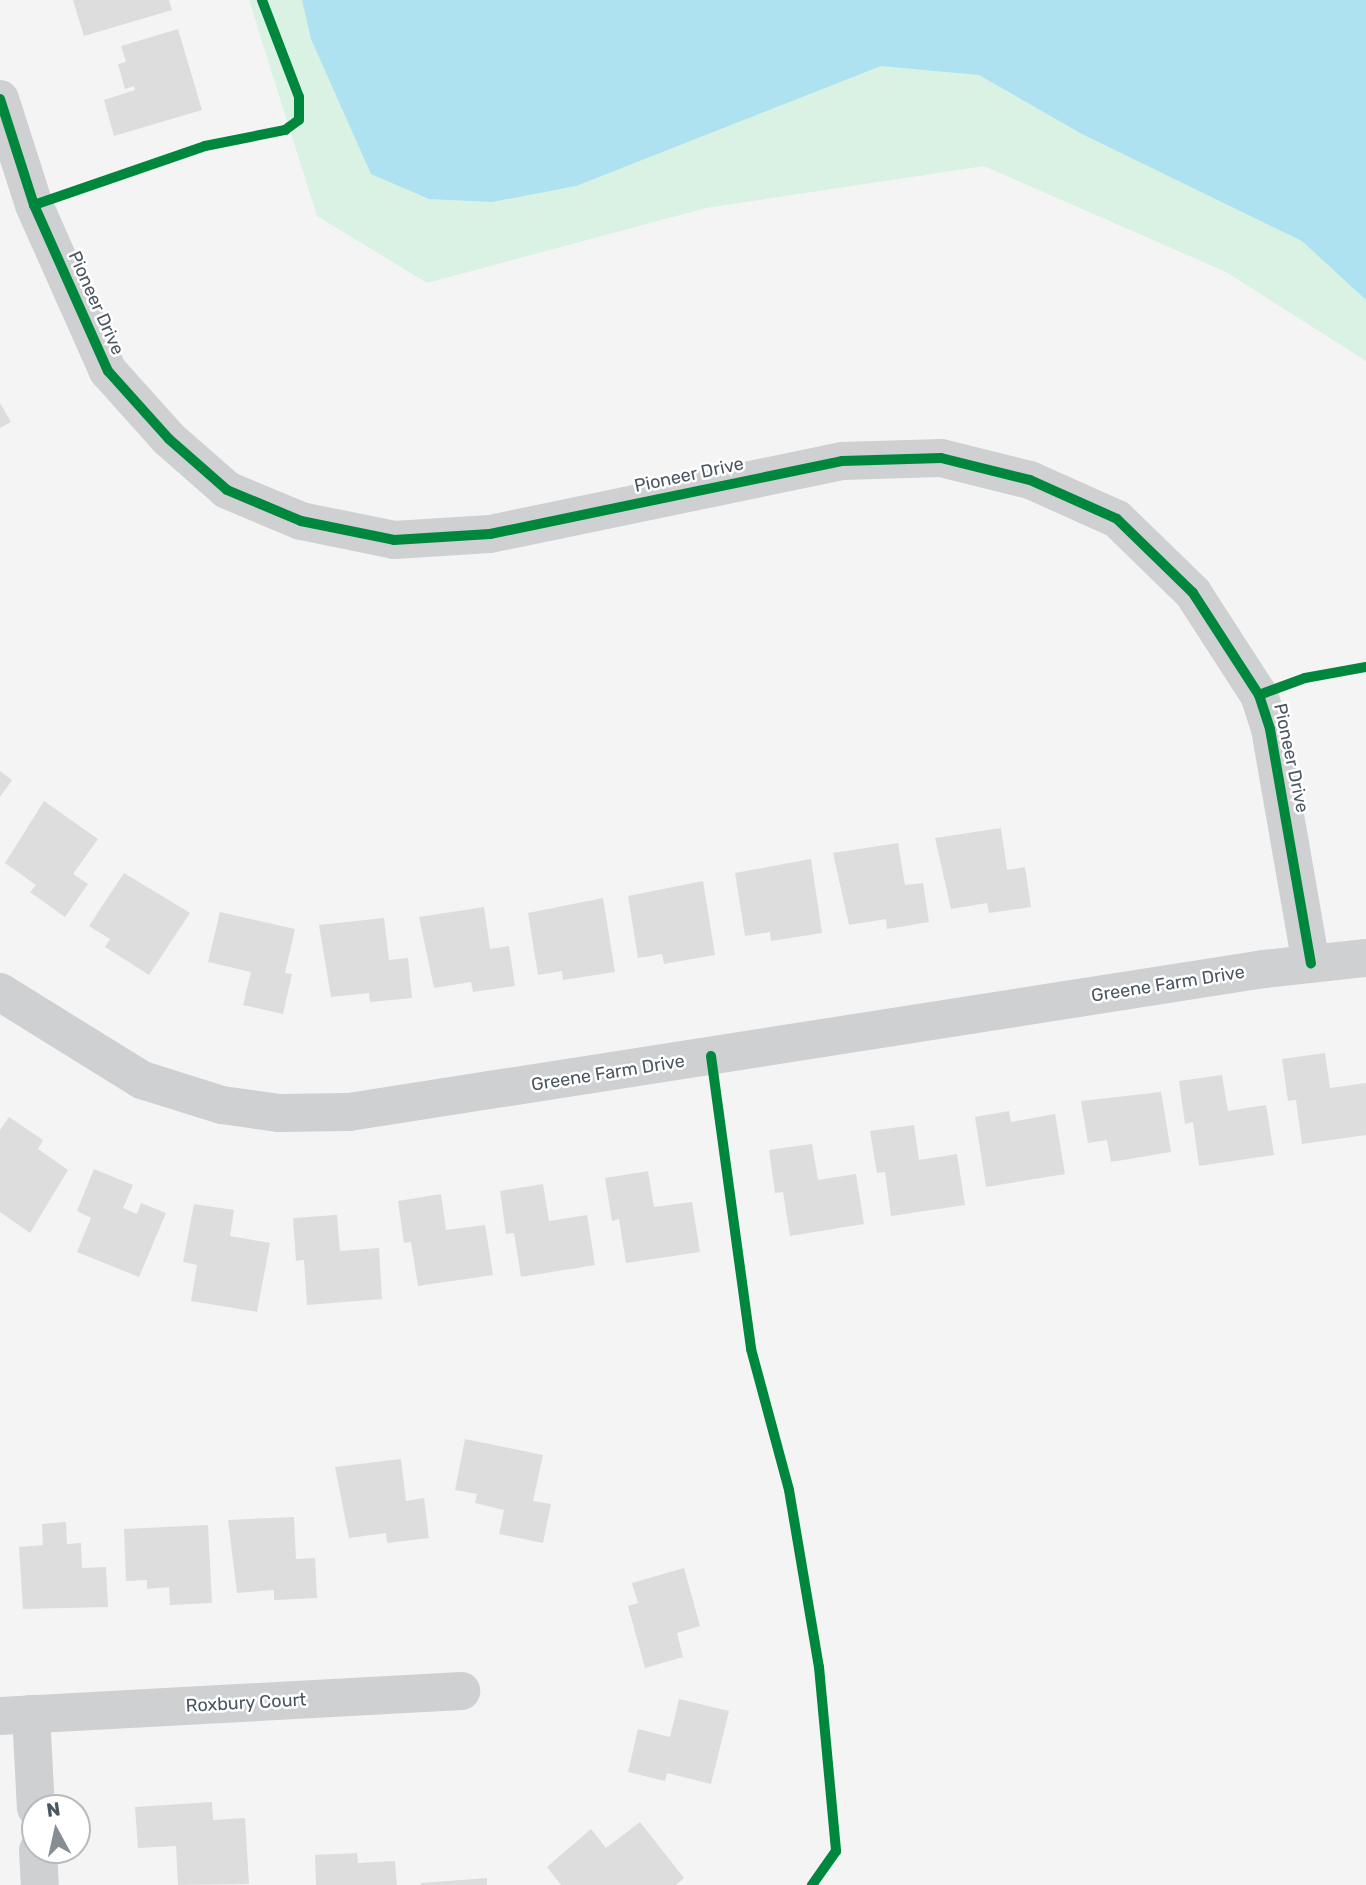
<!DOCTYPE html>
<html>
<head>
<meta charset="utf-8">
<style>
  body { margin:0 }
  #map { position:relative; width:1366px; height:1885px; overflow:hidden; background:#f4f4f4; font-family:Rubik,sans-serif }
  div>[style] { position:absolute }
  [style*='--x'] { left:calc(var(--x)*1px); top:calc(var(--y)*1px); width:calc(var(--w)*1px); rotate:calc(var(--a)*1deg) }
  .green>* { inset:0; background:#d9f2e3 }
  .water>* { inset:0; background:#aee2f0 }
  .building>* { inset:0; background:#ddddde }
  .minor>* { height:38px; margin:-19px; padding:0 19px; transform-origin:19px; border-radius:19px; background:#ced0d2 }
  .cycleway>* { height:10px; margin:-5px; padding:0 5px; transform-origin:5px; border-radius:5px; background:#00873e }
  span { translate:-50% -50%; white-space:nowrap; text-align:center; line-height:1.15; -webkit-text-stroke:5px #fff; paint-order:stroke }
  .street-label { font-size:18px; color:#4a5661 }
  .north { position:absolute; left:21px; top:1794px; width:70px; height:70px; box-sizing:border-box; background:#fff; border:2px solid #b7bbc0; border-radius:50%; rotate:352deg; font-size:19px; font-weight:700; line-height:28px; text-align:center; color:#4a5661 }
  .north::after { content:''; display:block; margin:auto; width:24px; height:32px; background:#868d94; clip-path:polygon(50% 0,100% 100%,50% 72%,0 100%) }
</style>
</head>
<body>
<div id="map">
  <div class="green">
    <div style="clip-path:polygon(249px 0,1366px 0,1366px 361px,1226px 272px,984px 166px,706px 208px,427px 283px,317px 216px)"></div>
  </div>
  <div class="water">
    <div style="clip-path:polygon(302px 0,1366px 0,1366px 300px,1302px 241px,1082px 134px,979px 75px,881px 66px,576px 186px,492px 202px,429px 199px,371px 174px,311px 39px)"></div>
  </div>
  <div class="building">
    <div style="clip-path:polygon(73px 0,169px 0,172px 10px,84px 36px)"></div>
    <div style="clip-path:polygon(178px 29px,202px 110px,114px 136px,104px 100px,135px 90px,134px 86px,125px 89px,118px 64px,126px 62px,121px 46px)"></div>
    <div style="clip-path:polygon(0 403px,11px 422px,0 428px)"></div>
    <div style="clip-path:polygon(0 771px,12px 780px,0 797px)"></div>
    <div style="clip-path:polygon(44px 801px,98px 839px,73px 874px,88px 884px,65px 917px,30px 892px,36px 885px,5px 863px)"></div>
    <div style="clip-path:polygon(1001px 828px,1007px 870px,1025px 867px,1031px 907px,989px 913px,987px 903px,951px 909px,935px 838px)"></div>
    <div style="clip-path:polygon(898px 843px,905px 885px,923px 883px,929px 922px,887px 929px,886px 919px,849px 925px,833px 853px)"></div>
    <div style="clip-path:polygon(811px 859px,822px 933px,771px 941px,770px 932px,745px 936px,735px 873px)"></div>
    <div style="clip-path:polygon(124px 873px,190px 913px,149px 975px,105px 947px,110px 939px,89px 926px)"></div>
    <div style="clip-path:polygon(703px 881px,715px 955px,664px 964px,662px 954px,638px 958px,628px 896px)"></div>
    <div style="clip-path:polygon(603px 898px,615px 972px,563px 980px,562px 971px,538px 975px,528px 913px)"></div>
    <div style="clip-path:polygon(484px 907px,490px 949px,509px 946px,515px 986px,473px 992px,471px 982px,434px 988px,419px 917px)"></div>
    <div style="clip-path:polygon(220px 912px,295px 929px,285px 973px,292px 974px,283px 1014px,243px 1005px,251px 972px,208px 962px)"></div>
    <div style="clip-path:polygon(384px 918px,389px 960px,408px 958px,412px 998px,370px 1002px,369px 993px,331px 997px,319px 925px)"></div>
    <div style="clip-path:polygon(1325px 1053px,1330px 1088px,1366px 1083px,1366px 1135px,1302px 1144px,1296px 1100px,1288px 1101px,1282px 1059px)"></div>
    <div style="clip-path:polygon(1222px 1075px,1228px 1111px,1266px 1105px,1274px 1155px,1199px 1166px,1193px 1122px,1185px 1124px,1179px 1081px)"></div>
    <div style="clip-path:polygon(1161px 1092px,1171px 1152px,1111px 1162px,1107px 1140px,1088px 1143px,1081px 1101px)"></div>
    <div style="clip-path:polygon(1009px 1111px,1011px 1122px,1055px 1114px,1065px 1174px,986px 1187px,975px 1117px)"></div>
    <div style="clip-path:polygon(9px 1117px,43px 1140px,38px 1149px,68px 1170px,30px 1233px,0 1212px,0 1130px)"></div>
    <div style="clip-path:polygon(914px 1125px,919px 1160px,957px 1154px,965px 1205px,891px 1216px,885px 1172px,877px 1173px,870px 1131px)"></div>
    <div style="clip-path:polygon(812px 1144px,818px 1180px,856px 1174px,864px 1224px,790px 1236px,783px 1192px,775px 1193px,769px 1150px)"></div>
    <div style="clip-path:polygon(94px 1169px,133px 1185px,123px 1208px,137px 1214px,141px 1203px,166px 1213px,139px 1277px,77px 1252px,91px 1218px,77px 1211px)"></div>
    <div style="clip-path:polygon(648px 1171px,654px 1207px,692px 1202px,700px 1252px,626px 1263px,619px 1219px,612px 1221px,605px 1178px)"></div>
    <div style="clip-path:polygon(543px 1184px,549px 1221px,587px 1215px,595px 1265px,521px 1277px,514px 1233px,506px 1234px,500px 1191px)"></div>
    <div style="clip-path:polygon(441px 1194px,446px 1230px,485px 1225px,493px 1275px,418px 1286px,411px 1242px,404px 1243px,398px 1201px)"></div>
    <div style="clip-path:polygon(194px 1204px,234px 1210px,230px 1236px,270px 1243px,257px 1312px,191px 1301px,197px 1265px,183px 1262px)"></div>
    <div style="clip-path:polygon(337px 1215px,340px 1251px,379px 1248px,382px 1299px,307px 1305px,304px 1260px,296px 1261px,293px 1218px)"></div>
    <div style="clip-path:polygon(465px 1439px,543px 1455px,533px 1501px,551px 1504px,543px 1543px,499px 1534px,504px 1510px,475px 1503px,477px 1494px,455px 1490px)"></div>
    <div style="clip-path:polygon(401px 1459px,406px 1501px,424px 1498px,429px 1538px,387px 1543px,386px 1533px,349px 1538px,335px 1467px)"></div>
    <div style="clip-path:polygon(294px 1517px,296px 1559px,315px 1558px,317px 1598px,274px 1600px,274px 1590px,237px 1593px,228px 1520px)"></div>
    <div style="clip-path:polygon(66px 1522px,67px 1544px,81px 1543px,82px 1568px,106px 1567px,108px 1607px,23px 1609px,19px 1547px,43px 1545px,42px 1524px)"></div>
    <div style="clip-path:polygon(208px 1525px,212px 1603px,170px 1605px,169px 1587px,147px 1589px,147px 1580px,126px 1581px,124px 1529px)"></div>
    <div style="clip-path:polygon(684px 1568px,700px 1626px,677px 1633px,683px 1657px,645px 1668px,628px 1606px,638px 1603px,632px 1583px)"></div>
    <div style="clip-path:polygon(679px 1699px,729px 1711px,711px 1784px,667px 1773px,665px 1781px,628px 1772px,638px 1729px,670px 1737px)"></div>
    <div style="clip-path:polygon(212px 1802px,213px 1820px,245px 1818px,249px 1884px,178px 1885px,176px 1846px,138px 1848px,135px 1807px)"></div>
    <div style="clip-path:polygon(640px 1822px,684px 1878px,676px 1885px,561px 1885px,547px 1867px,591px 1829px,606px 1848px)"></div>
    <div style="clip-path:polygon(357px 1853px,358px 1863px,395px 1861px,397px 1885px,316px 1885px,315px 1855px)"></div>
    <div style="clip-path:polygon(487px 1878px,487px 1885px,421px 1885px,421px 1883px)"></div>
  </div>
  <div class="minor">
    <div style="--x:0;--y:99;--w:111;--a:72.2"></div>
    <div style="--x:34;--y:205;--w:182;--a:66"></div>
    <div style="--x:108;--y:371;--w:91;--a:48.1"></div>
    <div style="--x:169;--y:439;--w:77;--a:41.3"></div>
    <div style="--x:227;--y:490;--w:80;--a:22.7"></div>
    <div style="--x:301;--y:521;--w:95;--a:11.5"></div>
    <div style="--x:394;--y:540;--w:96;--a:-3.6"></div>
    <div style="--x:490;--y:534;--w:359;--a:-11.7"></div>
    <div style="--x:842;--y:461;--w:99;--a:-1.7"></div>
    <div style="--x:941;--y:458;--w:92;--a:13.9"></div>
    <div style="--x:1030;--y:480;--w:95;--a:24.1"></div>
    <div style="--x:1117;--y:519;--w:106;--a:44.2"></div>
    <div style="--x:1193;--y:593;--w:121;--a:57.1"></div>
    <div style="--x:1259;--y:695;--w:36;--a:72"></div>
    <div style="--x:1270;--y:729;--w:238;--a:80.1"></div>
    <div style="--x:0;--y:992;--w:167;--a:31.8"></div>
    <div style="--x:142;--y:1080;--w:84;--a:17.4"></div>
    <div style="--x:222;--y:1105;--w:58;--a:8"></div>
    <div style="--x:279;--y:1113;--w:70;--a:-0.8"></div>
    <div style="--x:349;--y:1112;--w:926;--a:-8.88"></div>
    <div style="--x:1264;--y:969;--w:103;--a:-6.2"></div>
    <div style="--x:31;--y:1714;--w:94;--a:87"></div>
    <div style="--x:0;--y:1716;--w:462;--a:-3.1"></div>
    <div style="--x:38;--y:1850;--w:35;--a:87"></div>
  </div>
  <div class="cycleway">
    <div style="--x:0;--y:99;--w:111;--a:72.2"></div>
    <div style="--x:34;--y:205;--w:182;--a:66"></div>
    <div style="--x:108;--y:371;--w:91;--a:48.1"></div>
    <div style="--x:169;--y:439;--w:77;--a:41.3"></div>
    <div style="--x:227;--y:490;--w:80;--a:22.7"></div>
    <div style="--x:301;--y:521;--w:95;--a:11.5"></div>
    <div style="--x:394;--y:540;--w:96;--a:-3.6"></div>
    <div style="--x:490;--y:534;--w:359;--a:-11.7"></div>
    <div style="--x:842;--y:461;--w:99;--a:-1.7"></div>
    <div style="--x:941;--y:458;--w:92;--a:13.9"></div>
    <div style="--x:1030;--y:480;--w:95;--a:24.1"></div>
    <div style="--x:1117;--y:519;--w:106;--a:44.2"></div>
    <div style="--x:1193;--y:593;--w:121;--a:57.1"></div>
    <div style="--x:1259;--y:695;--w:36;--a:72"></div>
    <div style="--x:1270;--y:729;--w:238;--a:80.1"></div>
    <div style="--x:34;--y:205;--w:181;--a:-19"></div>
    <div style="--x:205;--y:146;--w:82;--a:-11.3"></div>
    <div style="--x:285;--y:130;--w:17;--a:-36"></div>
    <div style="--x:299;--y:120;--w:23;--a:-90"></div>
    <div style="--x:299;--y:97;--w:104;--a:-110.9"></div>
    <div style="--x:1259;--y:695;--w:49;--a:-20.3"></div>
    <div style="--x:1305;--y:678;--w:62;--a:-10.2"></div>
    <div style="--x:711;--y:1056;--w:296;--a:82.2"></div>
    <div style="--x:751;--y:1349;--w:146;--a:74.9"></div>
    <div style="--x:789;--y:1490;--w:180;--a:80.4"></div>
    <div style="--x:819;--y:1667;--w:185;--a:84.7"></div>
    <div style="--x:836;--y:1851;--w:42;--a:125.2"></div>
  </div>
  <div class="street-label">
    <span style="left:96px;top:303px;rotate:66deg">Pioneer Drive</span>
    <span style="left:689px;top:475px;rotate:-12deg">Pioneer Drive</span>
    <span style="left:1291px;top:758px;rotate:78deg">Pioneer Drive</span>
    <span style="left:1168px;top:984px;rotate:-9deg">Greene Farm Drive</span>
    <span style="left:608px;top:1073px;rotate:-9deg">Greene Farm Drive</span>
    <span style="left:246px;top:1703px;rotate:-3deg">Roxbury Court</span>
  </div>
  <div class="north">N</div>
</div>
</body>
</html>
